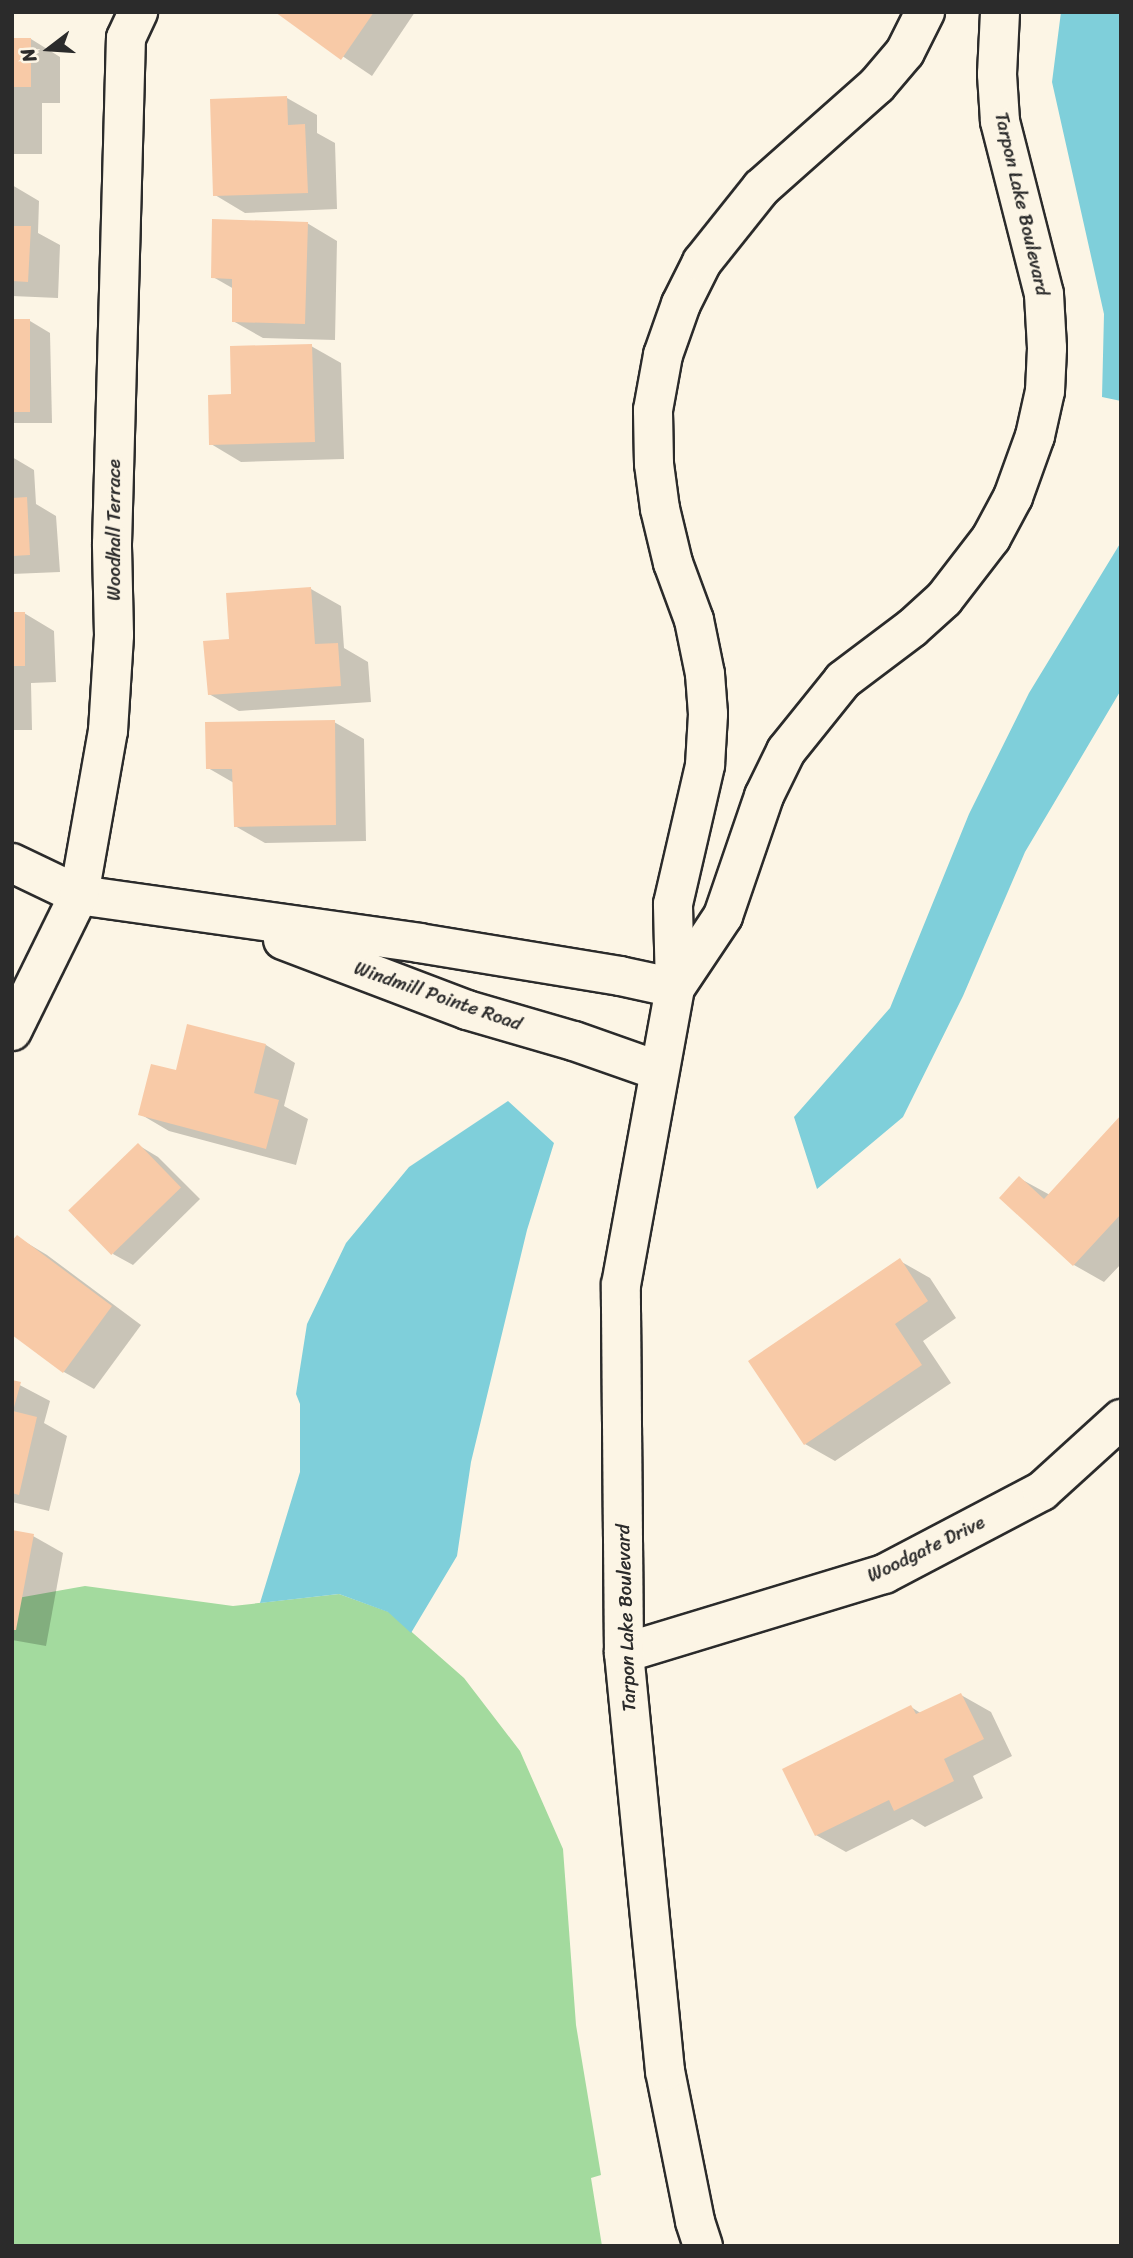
<!DOCTYPE html>
<html>
<head>
<meta charset="utf-8">
<style>
  body { margin:0 }
  #map { position:relative; width:1133px; height:2258px; overflow:hidden; background:#fcf5e5; font-family:Sriracha,sans-serif }
  div>[style] { position:absolute }
  [style*='--x'] { left:calc(var(--x)*1px); top:calc(var(--y)*1px); width:calc(var(--w)*1px); rotate:calc(var(--a)*1deg) }
  .green>* { inset:0; background:#a3da9e }
  .water>* { inset:0; background:#7fcfda }
  .shadow>* { inset:0; background:#0003 }
  .building>* { inset:0; background:#f8caa7; transform-origin:0 0 }
  .roads { filter:drop-shadow(2px 0 #2b2b2b) drop-shadow(-2px 0 #2b2b2b) drop-shadow(0 2px #2b2b2b) drop-shadow(0 -2px #2b2b2b) }
  .minor>* { height:38px; margin:-19px; padding:0 19px; transform-origin:19px; border-radius:19px; background:#fcf5e5 }
  span { translate:-50% -50%; white-space:nowrap; text-align:center; line-height:1.15; -webkit-text-stroke:7px #fcf5e5; paint-order:stroke }
  .street-label { font-size:19px; color:#2b2b2b }
  .frame { position:absolute; inset:0; border:14px solid #2b2b2b; pointer-events:none }
  .north { position:absolute; left:14px; top:14px; width:70px; height:70px; -webkit-text-stroke:5px #fcf5e5; paint-order:stroke; rotate:253deg; font-size:19px; font-weight:700; line-height:28px; text-align:center; color:#2b2b2b }
  .north::after { content:''; display:block; margin:auto; width:24px; height:32px; background:#2b2b2b; clip-path:polygon(50% 0,100% 100%,50% 72%,0 100%) }
</style>
</head>
<body>
<div id="map">
  <div class="green">
    <div style="clip-path:polygon(85px 1586px,233px 1606px,339px 1594px,389px 1612px,464px 1678px,520px 1751px,563px 1849px,576px 2025px,601px 2175px,591px 2178px,602px 2246px,12px 2246px,12px 1599px)"></div>
  </div>
  <div class="water">
    <div style="clip-path:polygon(1061px 12px,1121px 12px,1121px 401px,1102px 397px,1104px 314px,1052px 82px)"></div>
    <div style="clip-path:polygon(1121px 542px,1121px 690px,1025px 852px,963px 996px,903px 1117px,817px 1189px,794px 1117px,890px 1008px,969px 814px,1029px 693px)"></div>
    <div style="clip-path:polygon(508px 1101px,554px 1143px,527px 1230px,471px 1462px,457px 1556px,411px 1633px,388px 1612px,339px 1594px,260px 1603px,300px 1472px,300px 1404px,296px 1394px,307px 1324px,346px 1243px,409px 1167px)"></div>
  </div>
  <div class="shadow">
    <div style="clip-path:polygon(277px 12px,415px 12px,372px 76px)"></div>
    <div style="clip-path:polygon(12px 39px,31px 39px,60px 57px,60px 103px,42px 103px,42px 154px,12px 154px)"></div>
    <div style="clip-path:polygon(287px 98px,317px 115px,317px 133px,335px 143px,337px 209px,245px 213px,215px 195px)"></div>
    <div style="clip-path:polygon(12px 185px,39px 201px,38px 233px,60px 245px,58px 298px,12px 296px)"></div>
    <div style="clip-path:polygon(307px 223px,337px 241px,335px 340px,263px 338px,233px 321px,234px 289px,213px 277px)"></div>
    <div style="clip-path:polygon(12px 321px,30px 321px,50px 333px,52px 423px,12px 423px)"></div>
    <div style="clip-path:polygon(311px 346px,341px 363px,344px 459px,241px 462px,211px 444px)"></div>
    <div style="clip-path:polygon(12px 457px,34px 470px,36px 504px,56px 516px,60px 572px,12px 574px)"></div>
    <div style="clip-path:polygon(311px 589px,341px 606px,344px 648px,368px 662px,371px 702px,239px 711px,209px 694px,231px 641px)"></div>
    <div style="clip-path:polygon(24px 613px,54px 631px,56px 682px,31px 683px,32px 730px,12px 730px,12px 614px)"></div>
    <div style="clip-path:polygon(334px 722px,364px 739px,366px 841px,265px 843px,235px 826px,234px 783px,208px 768px)"></div>
    <div style="clip-path:polygon(266px 1045px,295px 1063px,284px 1106px,308px 1119px,296px 1165px,169px 1131px,140px 1114px,177px 1072px)"></div>
    <div style="clip-path:polygon(1121px 1118px,1121px 1264px,1104px 1282px,1074px 1265px,1001px 1198px,1019px 1178px,1050px 1195px)"></div>
    <div style="clip-path:polygon(138px 1145px,158px 1157px,200px 1199px,133px 1265px,113px 1254px)"></div>
    <div style="clip-path:polygon(17px 1237px,47px 1255px,141px 1325px,94px 1389px,64px 1372px,12px 1333px)"></div>
    <div style="clip-path:polygon(900px 1261px,930px 1278px,956px 1318px,923px 1341px,951px 1383px,835px 1461px,805px 1444px)"></div>
    <div style="clip-path:polygon(12px 1381px,50px 1401px,44px 1423px,67px 1436px,49px 1511px,12px 1502px)"></div>
    <div style="clip-path:polygon(12px 1532px,33px 1536px,63px 1553px,46px 1646px,12px 1640px)"></div>
    <div style="clip-path:polygon(961px 1695px,991px 1712px,1012px 1756px,973px 1776px,983px 1798px,925px 1827px,912px 1819px,846px 1852px,816px 1835px,911px 1707px,922px 1714px)"></div>
  </div>
  <div class="building">
    <div style="clip-path:polygon(275px 12px,374px 12px,341px 60px)"></div>
    <div style="left:12px;top:38px;width:19px;height:49px"></div>
    <div style="clip-path:polygon(287px 96px,288px 125px,305px 124px,308px 193px,213px 196px,210px 99px)"></div>
    <div style="clip-path:polygon(212px 219px,308px 222px,305px 324px,232px 322px,232px 279px,211px 278px)"></div>
    <div style="clip-path:polygon(12px 226px,31px 226px,28px 282px,12px 281px)"></div>
    <div style="left:12px;top:319px;width:18px;height:93px"></div>
    <div style="clip-path:polygon(312px 344px,315px 442px,209px 445px,208px 395px,231px 394px,230px 346px)"></div>
    <div style="clip-path:polygon(27px 497px,30px 555px,12px 556px,12px 498px)"></div>
    <div style="clip-path:polygon(311px 587px,315px 644px,338px 643px,341px 686px,208px 695px,203px 641px,229px 639px,226px 593px)"></div>
    <div style="left:12px;top:612px;width:13px;height:54px"></div>
    <div style="clip-path:polygon(335px 720px,336px 825px,234px 827px,232px 769px,206px 769px,205px 722px)"></div>
    <div style="clip-path:polygon(187px 1024px,266px 1044px,254px 1093px,279px 1100px,266px 1149px,138px 1115px,151px 1064px,176px 1070px)"></div>
    <div style="clip-path:polygon(1121px 1115px,1121px 1214px,1073px 1266px,999px 1198px,1019px 1176px,1044px 1199px)"></div>
    <div style="left:138px;top:1143px;width:62px;height:97px;rotate:46deg"></div>
    <div style="clip-path:polygon(17px 1235px,112px 1306px,63px 1373px,12px 1335px,12px 1241px)"></div>
    <div style="clip-path:polygon(900px 1258px,928px 1301px,895px 1324px,922px 1365px,804px 1445px,748px 1361px)"></div>
    <div style="clip-path:polygon(12px 1380px,21px 1382px,13px 1411px,37px 1417px,19px 1495px,12px 1493px)"></div>
    <div style="clip-path:polygon(12px 1530px,34px 1534px,16px 1630px,12px 1630px)"></div>
    <div style="clip-path:polygon(961px 1693px,984px 1739px,944px 1759px,954px 1781px,894px 1811px,889px 1800px,815px 1836px,782px 1769px,911px 1705px,916px 1714px)"></div>
  </div>
  <div class="roads">
    <div class="minor">
      <div style="--x:12;--y:863;--w:74;--a:25.5"></div>
      <div style="--x:79;--y:895;--w:343;--a:8"></div>
      <div style="--x:419;--y:943;--w:204;--a:9.3"></div>
      <div style="--x:620;--y:976;--w:56;--a:12.3"></div>
      <div style="--x:283;--y:940;--w:197;--a:20.8"></div>
      <div style="--x:467;--y:1010;--w:111;--a:16.2"></div>
      <div style="--x:574;--y:1041;--w:90;--a:19.4"></div>
      <div style="--x:675;--y:988;--w:87;--a:-56.3"></div>
      <div style="--x:723;--y:916;--w:127;--a:-71.1"></div>
      <div style="--x:764;--y:796;--w:50;--a:-63.9"></div>
      <div style="--x:786;--y:751;--w:91;--a:-51.2"></div>
      <div style="--x:843;--y:680;--w:86;--a:-37"></div>
      <div style="--x:912;--y:628;--w:43;--a:-42.2"></div>
      <div style="--x:944;--y:599;--w:77;--a:-52.4"></div>
      <div style="--x:991;--y:538;--w:47;--a:-61.8"></div>
      <div style="--x:1013;--y:497;--w:65;--a:-70.2"></div>
      <div style="--x:1035;--y:436;--w:46;--a:-77.5"></div>
      <div style="--x:1045;--y:391;--w:43;--a:-87.3"></div>
      <div style="--x:1047;--y:348;--w:54;--a:-93.2"></div>
      <div style="--x:1044;--y:294;--w:179;--a:-104.3"></div>
      <div style="--x:1000;--y:121;--w:47;--a:-93.7"></div>
      <div style="--x:997;--y:74;--w:62;--a:-87.2"></div>
      <div style="--x:12;--y:1031;--w:152;--a:-63.8"></div>
      <div style="--x:79;--y:895;--w:167;--a:-80"></div>
      <div style="--x:108;--y:731;--w:96;--a:-86.4"></div>
      <div style="--x:114;--y:635;--w:91;--a:-91.3"></div>
      <div style="--x:112;--y:544;--w:506;--a:-88.42"></div>
      <div style="--x:126;--y:38;--w:29;--a:-65"></div>
      <div style="--x:624;--y:1653;--w:272;--a:-16.9"></div>
      <div style="--x:884;--y:1574;--w:178;--a:-27.7"></div>
      <div style="--x:1042;--y:1491;--w:107;--a:-42.3"></div>
      <div style="--x:703;--y:2246;--w:26;--a:-108"></div>
      <div style="--x:695;--y:2221;--w:153;--a:-101.3"></div>
      <div style="--x:665;--y:2071;--w:420;--a:-95.6"></div>
      <div style="--x:624;--y:1653;--w:368;--a:-90.5"></div>
      <div style="--x:621;--y:1285;--w:302;--a:-79.7"></div>
      <div style="--x:675;--y:988;--w:84;--a:-91.4"></div>
      <div style="--x:673;--y:904;--w:143;--a:-77"></div>
      <div style="--x:705;--y:765;--w:51;--a:-86.6"></div>
      <div style="--x:708;--y:714;--w:40;--a:-94.3"></div>
      <div style="--x:705;--y:674;--w:55;--a:-101.5"></div>
      <div style="--x:694;--y:620;--w:61;--a:-110.2"></div>
      <div style="--x:673;--y:563;--w:56;--a:-103.5"></div>
      <div style="--x:660;--y:509;--w:45;--a:-97.6"></div>
      <div style="--x:654;--y:464;--w:54;--a:-91.1"></div>
      <div style="--x:653;--y:410;--w:56;--a:-79.7"></div>
      <div style="--x:663;--y:355;--w:54;--a:-70.6"></div>
      <div style="--x:681;--y:304;--w:47;--a:-63.4"></div>
      <div style="--x:702;--y:262;--w:95;--a:-51.4"></div>
      <div style="--x:761;--y:188;--w:155;--a:-41.6"></div>
      <div style="--x:877;--y:85;--w:43;--a:-49.7"></div>
      <div style="--x:905;--y:52;--w:45;--a:-63.4"></div>
    </div>
  </div>
  <div class="street-label">
    <span style="left:1022px;top:204px;rotate:77deg">Tarpon Lake Boulevard</span>
    <span style="left:114px;top:530px;rotate:-90deg">Woodhall Terrace</span>
    <span style="left:438px;top:996px;rotate:19deg">Windmill Pointe Road</span>
    <span style="left:926px;top:1549px;rotate:-26deg">Woodgate Drive</span>
    <span style="left:626px;top:1618px;rotate:-92deg">Tarpon Lake Boulevard</span>
  </div>
  <div class="frame"></div>
  <div class="north">N</div>
</div>
</body>
</html>
